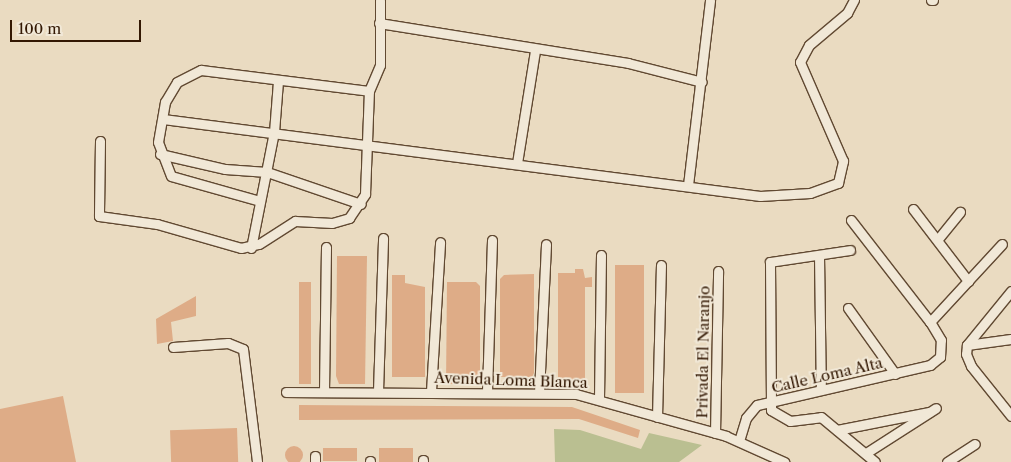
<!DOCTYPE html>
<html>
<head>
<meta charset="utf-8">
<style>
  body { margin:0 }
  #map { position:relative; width:1011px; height:462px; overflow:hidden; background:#eadbc1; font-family:"Libre Caslon Text",serif }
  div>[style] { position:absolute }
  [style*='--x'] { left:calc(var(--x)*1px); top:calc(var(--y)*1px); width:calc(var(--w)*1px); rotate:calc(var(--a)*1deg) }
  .green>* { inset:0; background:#babf91 }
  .building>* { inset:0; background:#deac87; transform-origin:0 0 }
  .round { border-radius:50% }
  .roads { filter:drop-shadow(1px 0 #614932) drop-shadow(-1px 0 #614932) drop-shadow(0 1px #614932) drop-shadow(0 -1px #614932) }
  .minor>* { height:9px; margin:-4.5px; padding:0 4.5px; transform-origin:4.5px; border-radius:4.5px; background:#f1e8d7 }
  span { translate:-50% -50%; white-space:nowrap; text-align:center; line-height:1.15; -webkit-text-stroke:4px #f1e8d7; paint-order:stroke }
  .street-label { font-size:15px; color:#331803 }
  .scale { position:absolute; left:10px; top:20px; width:131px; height:22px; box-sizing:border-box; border:2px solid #331803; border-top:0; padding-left:6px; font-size:15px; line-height:18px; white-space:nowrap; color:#331803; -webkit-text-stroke:4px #f1e8d7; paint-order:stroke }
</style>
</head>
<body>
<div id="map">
  <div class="green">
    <div style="clip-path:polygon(554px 429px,580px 430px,641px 449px,649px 433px,702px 445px,679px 462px,555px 462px)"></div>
  </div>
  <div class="building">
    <div style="clip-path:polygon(337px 256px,367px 256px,365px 384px,339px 384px,336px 376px)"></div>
    <div style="left:644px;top:265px;width:128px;height:29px;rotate:90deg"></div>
    <div style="clip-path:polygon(575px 269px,583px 269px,585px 278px,592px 277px,592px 287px,585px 287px,585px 381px,558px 384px,558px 273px,575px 273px)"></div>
    <div style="clip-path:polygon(534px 274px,534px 373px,532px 377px,500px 377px,500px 279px,504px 275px)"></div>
    <div style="clip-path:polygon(392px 275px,405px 275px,405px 283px,425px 287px,425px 377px,392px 377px)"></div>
    <div style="left:299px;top:282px;width:12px;height:102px"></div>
    <div style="clip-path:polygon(447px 282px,476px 282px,480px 286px,480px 384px,446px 384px)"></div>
    <div style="clip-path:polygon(196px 296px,196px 316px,171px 322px,173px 341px,157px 344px,156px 319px)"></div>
    <div style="clip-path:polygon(63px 396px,76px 462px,0 462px,0 409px)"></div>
    <div style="clip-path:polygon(299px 405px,572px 407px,640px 430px,638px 438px,579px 419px,299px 420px)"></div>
    <div style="left:237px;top:428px;width:34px;height:67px;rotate:88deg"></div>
    <div class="round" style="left:285px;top:446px;width:18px;height:18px"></div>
    <div style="left:323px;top:448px;width:34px;height:13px"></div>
    <div style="left:379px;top:448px;width:34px;height:14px"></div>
  </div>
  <div class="roads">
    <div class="minor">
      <div style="--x:931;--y:0;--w:2;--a:0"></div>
      <div style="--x:379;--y:23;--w:252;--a:9.1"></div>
      <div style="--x:628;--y:63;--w:76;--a:14.4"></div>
      <div style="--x:163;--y:119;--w:602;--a:7.35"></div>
      <div style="--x:760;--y:196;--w:50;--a:-3.4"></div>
      <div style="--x:810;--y:193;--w:30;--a:-20"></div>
      <div style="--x:838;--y:183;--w:23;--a:-77"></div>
      <div style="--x:843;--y:161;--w:108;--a:-113.5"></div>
      <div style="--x:800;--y:62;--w:19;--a:-62"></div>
      <div style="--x:809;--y:45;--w:50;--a:-40.1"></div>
      <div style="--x:847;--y:13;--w:15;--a:-62"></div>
      <div style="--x:100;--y:141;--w:75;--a:90.8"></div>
      <div style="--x:99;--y:216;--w:59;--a:7.9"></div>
      <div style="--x:157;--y:224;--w:87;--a:15.9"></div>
      <div style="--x:241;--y:248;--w:18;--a:-13"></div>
      <div style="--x:259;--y:244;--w:43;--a:-32.6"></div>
      <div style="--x:295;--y:221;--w:37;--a:3"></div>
      <div style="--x:332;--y:223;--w:18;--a:-16"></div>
      <div style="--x:349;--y:218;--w:29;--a:-56"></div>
      <div style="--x:365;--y:194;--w:103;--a:-87.8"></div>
      <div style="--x:369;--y:91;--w:28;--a:-67"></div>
      <div style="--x:380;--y:65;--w:65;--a:-90"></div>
      <div style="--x:160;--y:154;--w:67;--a:13"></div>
      <div style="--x:225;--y:169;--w:42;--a:4.1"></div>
      <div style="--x:267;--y:172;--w:99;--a:18.8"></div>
      <div style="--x:517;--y:163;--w:114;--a:-80.9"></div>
      <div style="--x:688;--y:185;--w:186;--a:-83.2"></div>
      <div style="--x:260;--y:201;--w:92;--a:-164.3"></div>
      <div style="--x:171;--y:176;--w:36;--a:-111"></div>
      <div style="--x:158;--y:142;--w:41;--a:-80.1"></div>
      <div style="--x:165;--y:102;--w:23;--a:-59"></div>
      <div style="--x:177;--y:82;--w:27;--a:-27"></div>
      <div style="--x:201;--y:70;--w:169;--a:7.1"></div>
      <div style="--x:913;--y:209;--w:91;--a:52.6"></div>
      <div style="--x:938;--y:239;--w:35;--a:-51"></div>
      <div style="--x:251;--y:248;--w:118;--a:-78.8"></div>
      <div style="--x:274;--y:132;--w:51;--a:-85.5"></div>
      <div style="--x:850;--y:250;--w:81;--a:171.5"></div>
      <div style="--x:770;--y:262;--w:148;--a:89.6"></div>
      <div style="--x:771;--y:410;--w:22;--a:30"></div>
      <div style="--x:790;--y:421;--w:31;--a:-7"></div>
      <div style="--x:821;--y:417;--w:70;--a:39.8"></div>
      <div style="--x:819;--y:255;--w:135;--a:89.2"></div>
      <div style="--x:1011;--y:291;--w:70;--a:129.2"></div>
      <div style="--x:967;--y:345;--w:9;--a:96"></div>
      <div style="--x:966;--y:354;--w:13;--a:67"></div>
      <div style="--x:971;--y:366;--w:64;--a:51.3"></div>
      <div style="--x:848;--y:308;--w:81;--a:54.5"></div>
      <div style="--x:930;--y:322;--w:106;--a:-47.3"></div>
      <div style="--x:967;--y:345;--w:44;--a:-7.8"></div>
      <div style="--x:173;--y:347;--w:55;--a:-4.2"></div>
      <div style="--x:228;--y:343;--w:16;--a:22"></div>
      <div style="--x:243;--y:349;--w:114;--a:82.9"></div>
      <div style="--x:324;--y:391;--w:144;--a:-89.2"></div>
      <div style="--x:378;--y:391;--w:153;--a:-88.1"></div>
      <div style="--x:431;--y:391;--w:149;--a:-86.5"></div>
      <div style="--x:487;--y:391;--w:151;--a:-88.1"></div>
      <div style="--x:286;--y:392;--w:290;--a:0.4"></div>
      <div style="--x:576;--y:394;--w:156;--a:15.6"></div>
      <div style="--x:726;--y:436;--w:64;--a:24.1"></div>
      <div style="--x:539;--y:393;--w:149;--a:-87.3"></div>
      <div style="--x:599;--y:398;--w:143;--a:-89.2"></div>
      <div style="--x:657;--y:417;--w:152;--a:-88.5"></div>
      <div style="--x:837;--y:430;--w:94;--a:-11.1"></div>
      <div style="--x:715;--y:433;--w:162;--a:-88.9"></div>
      <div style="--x:739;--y:441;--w:24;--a:-73"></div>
      <div style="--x:746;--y:418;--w:17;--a:-50"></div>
      <div style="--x:757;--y:405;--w:178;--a:-13"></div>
      <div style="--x:930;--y:365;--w:13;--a:-39"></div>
      <div style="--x:940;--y:357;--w:17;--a:-87"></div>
      <div style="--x:941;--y:340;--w:21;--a:-121"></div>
      <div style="--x:930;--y:322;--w:129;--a:-127.8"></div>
      <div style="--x:866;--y:453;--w:83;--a:-32.7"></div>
      <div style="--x:315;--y:462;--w:6;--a:-90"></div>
      <div style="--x:370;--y:462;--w:1;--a:-90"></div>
      <div style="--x:423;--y:462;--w:2;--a:-90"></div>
      <div style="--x:947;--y:462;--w:33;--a:-33"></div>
    </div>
  </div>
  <div class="street-label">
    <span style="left:703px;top:352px;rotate:-89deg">Privada El Naranjo</span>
    <span style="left:827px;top:375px;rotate:-13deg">Calle Loma Alta</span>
    <span style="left:511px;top:380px;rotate:2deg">Avenida Loma Blanca</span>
  </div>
  <div class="scale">100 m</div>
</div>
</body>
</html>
